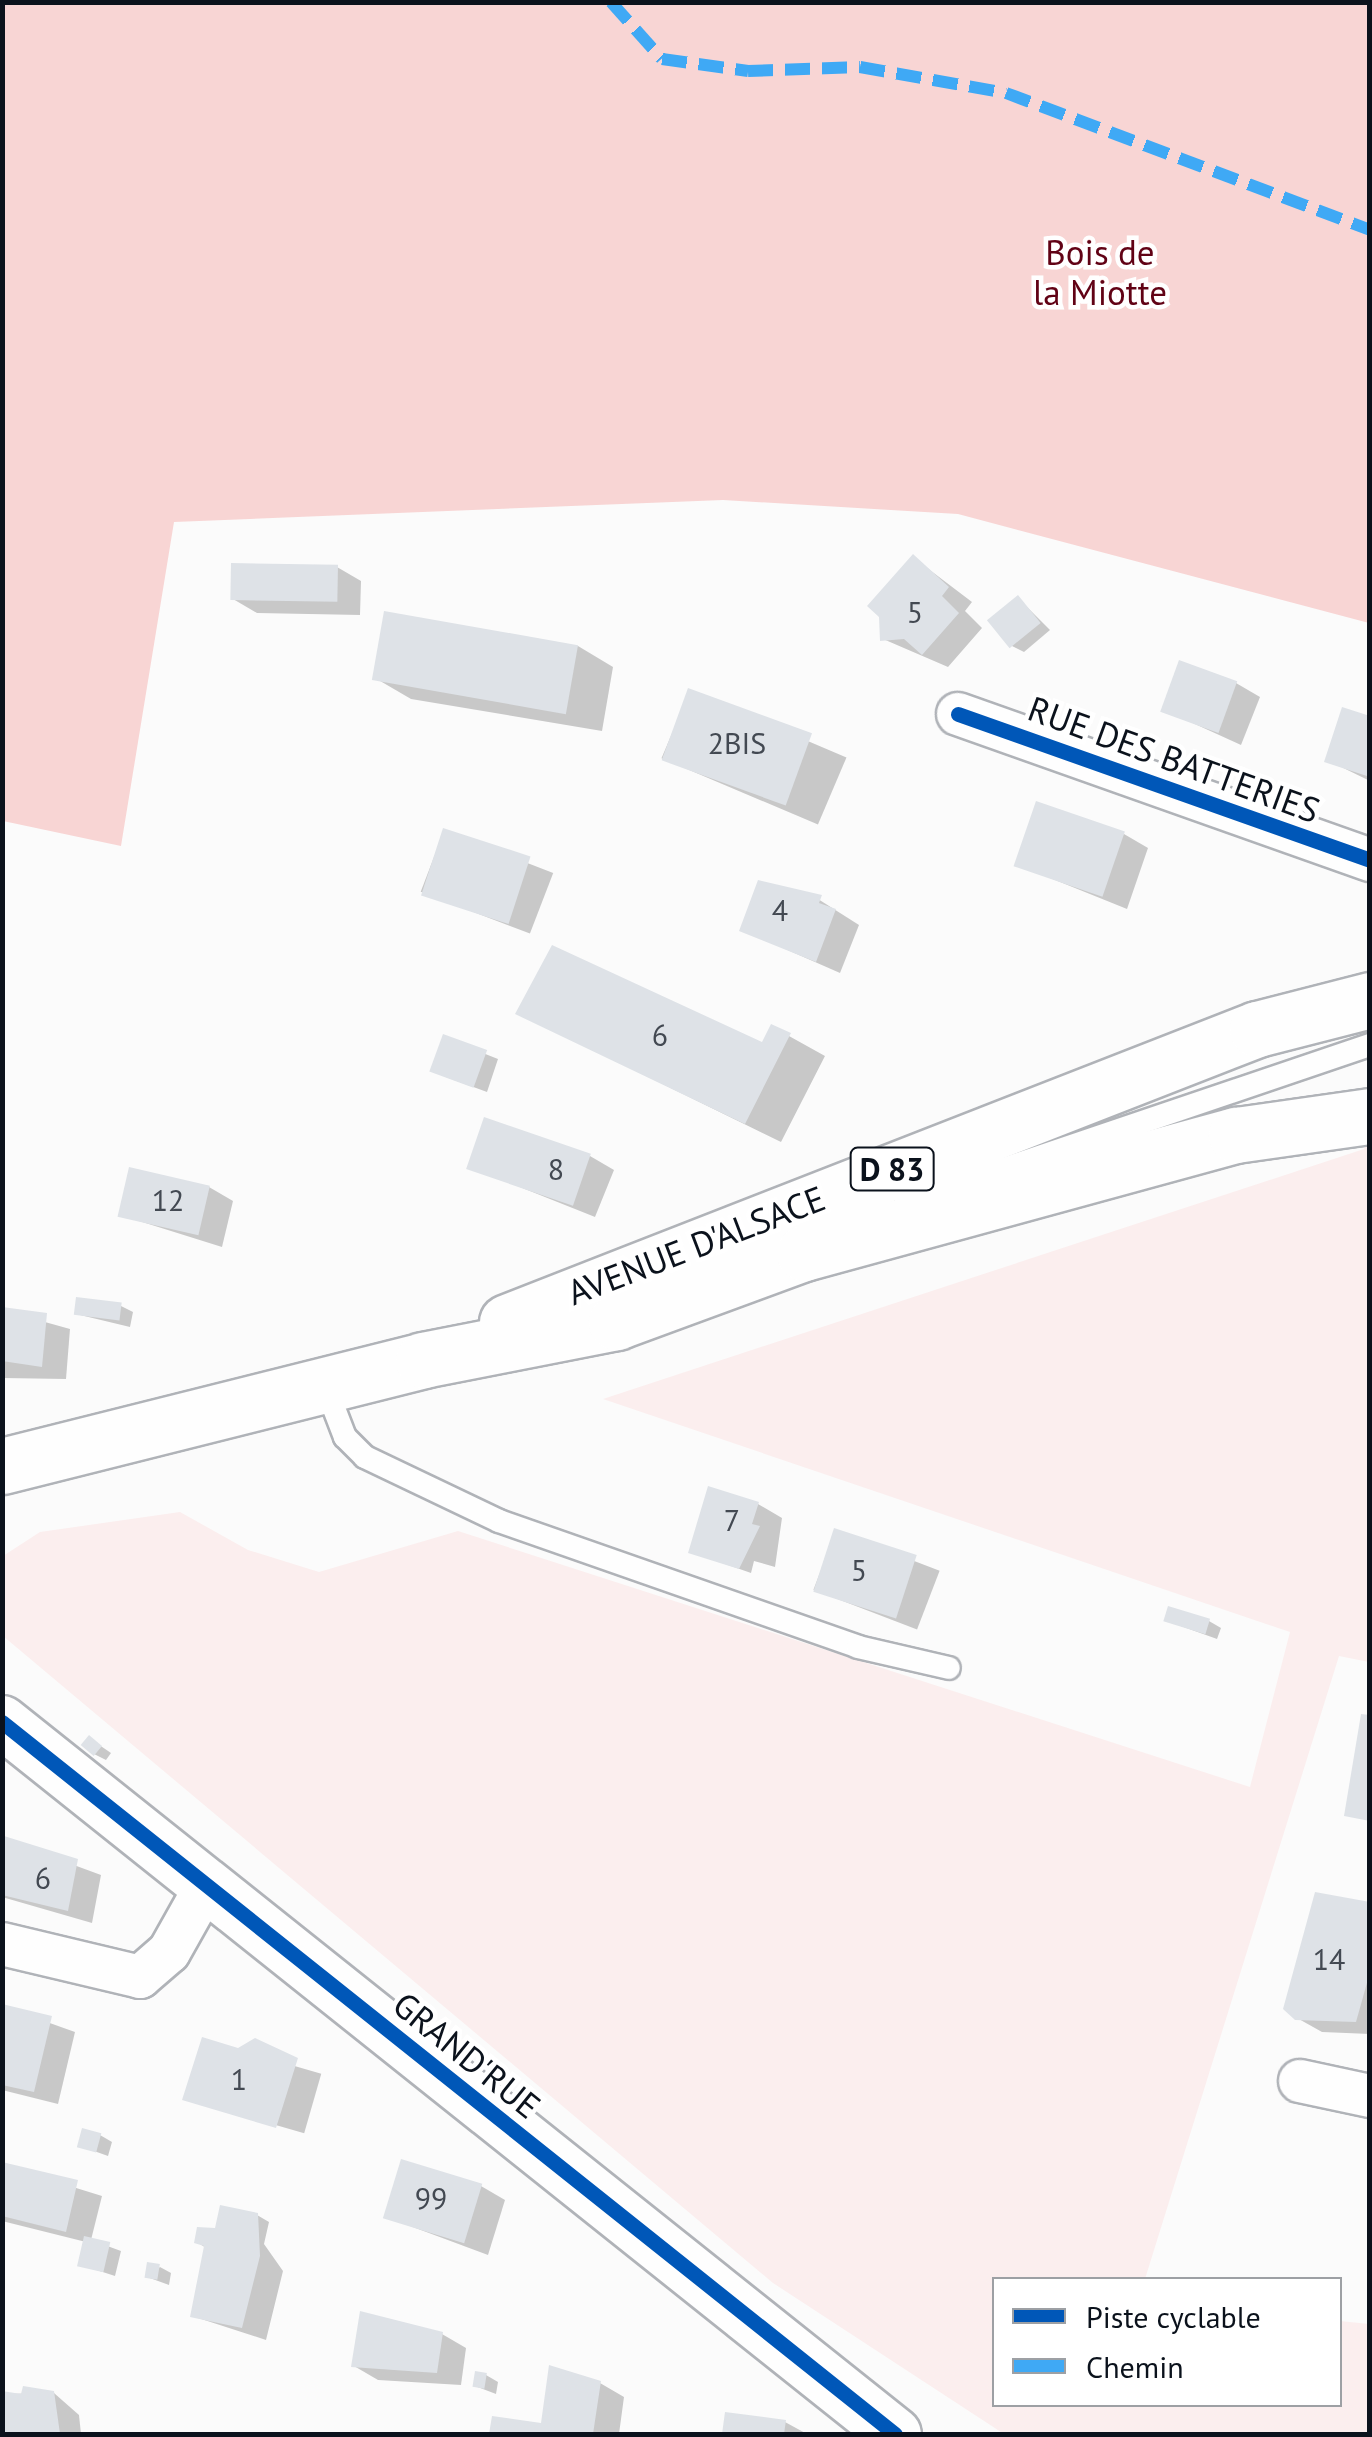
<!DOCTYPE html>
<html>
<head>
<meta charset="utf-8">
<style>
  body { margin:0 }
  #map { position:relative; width:1372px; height:2437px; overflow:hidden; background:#fbfbfb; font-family:"PT Sans",sans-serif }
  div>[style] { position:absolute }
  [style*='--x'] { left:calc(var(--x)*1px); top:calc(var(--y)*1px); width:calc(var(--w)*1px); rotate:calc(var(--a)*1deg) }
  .green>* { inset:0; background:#fbeeee }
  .forest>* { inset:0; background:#f8d5d4 }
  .shadow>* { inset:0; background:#0003; transform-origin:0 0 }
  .building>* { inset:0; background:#dee2e7; transform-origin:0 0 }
  .roads { filter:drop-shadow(2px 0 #b0b3b8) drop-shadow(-2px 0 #b0b3b8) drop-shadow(0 2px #b0b3b8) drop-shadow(0 -2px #b0b3b8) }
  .service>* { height:22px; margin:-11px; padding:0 11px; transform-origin:11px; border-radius:11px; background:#fefefe }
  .minor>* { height:42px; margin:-21px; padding:0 21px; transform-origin:21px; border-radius:21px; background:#fefefe }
  .tertiary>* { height:52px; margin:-26px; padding:0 26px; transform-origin:26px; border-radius:26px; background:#fefefe }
  .primary>* { height:55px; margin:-27.5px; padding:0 27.5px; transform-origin:27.5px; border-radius:27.5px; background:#fefefe }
  .quiet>* { height:12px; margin-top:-6px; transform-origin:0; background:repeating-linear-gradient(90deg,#3fa9f5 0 25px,transparent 0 37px) }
  .cycleway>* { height:15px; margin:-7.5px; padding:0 7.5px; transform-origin:7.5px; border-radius:7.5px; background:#0057b8 }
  span { translate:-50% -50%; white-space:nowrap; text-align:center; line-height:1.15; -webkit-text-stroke:9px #fff; paint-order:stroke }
  .number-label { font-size:30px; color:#434952 }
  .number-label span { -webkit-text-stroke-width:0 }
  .shield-label span { padding:2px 8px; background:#fff; border:2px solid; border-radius:8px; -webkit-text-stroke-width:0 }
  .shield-label { font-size:32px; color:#0b121c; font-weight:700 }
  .park-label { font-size:35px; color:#610215 }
  .street-label { font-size:35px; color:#0b121c }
  .frame { position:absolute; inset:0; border:5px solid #0b121c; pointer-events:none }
  .legend { position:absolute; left:992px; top:2277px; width:350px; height:130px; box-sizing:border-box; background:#fff; border:2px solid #9da0a4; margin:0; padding:12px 18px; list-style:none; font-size:30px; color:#0b121c }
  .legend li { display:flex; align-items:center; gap:20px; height:50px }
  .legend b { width:50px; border:2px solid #9da0a4 }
</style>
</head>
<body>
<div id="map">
  <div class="green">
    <div style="clip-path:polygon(1369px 1131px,1369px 1662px,1339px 1656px,1145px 2279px,994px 2280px,994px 2404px,1340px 2404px,1340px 2321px,1369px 2324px,1369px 2434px,1004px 2434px,773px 2283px,3px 1636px,3px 1556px,40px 1532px,180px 1512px,248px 1550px,319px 1572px,458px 1531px,1250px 1787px,1290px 1632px,603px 1399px,1364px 1149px)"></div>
  </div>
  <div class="forest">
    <div style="clip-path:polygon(3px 2px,1369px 3px,1369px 623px,958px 514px,723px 500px,174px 522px,121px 846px,3px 821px)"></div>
  </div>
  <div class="shadow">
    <div style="clip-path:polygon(914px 558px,972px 602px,965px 611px,982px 628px,948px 667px,883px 639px)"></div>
    <div style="clip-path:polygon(337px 567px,361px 581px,360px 615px,257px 613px,233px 599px)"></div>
    <div style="clip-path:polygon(1018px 598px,1050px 630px,1024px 652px,1012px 646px)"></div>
    <div style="clip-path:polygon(578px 646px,613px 667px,602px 731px,411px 699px,375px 678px)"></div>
    <div style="clip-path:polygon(1236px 683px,1260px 697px,1241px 745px,1162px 709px)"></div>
    <div style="left:690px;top:691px;width:170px;height:73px;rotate:23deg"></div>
    <div style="clip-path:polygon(1370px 719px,1370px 781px,1327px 760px)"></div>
    <div style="left:444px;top:831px;width:117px;height:65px;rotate:21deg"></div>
    <div style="clip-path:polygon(1124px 834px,1148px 848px,1127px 909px,1018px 865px)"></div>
    <div style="clip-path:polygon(807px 892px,859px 925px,840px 973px,742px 930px)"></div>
    <div style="clip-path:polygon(518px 1013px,763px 1045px,789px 1036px,825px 1056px,781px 1142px)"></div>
    <div style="clip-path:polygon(445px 1038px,498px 1059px,487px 1092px,446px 1077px)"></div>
    <div style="clip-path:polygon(590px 1156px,614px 1170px,595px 1217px,470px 1167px)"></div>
    <div style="clip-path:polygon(209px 1187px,233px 1201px,222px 1247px,120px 1215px)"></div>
    <div style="clip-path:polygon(121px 1306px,133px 1312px,130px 1327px,76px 1314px)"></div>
    <div style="clip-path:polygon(2px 1310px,70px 1329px,66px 1379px,2px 1378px)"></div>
    <div style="clip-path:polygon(758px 1504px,782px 1518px,775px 1567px,754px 1561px,751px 1573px,691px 1552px)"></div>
    <div style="left:836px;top:1531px;width:111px;height:63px;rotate:21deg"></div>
    <div style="clip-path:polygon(1167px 1621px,1209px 1621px,1221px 1628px,1217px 1639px)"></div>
    <div style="clip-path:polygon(89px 1738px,111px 1753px,106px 1760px,94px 1754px)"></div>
    <div style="clip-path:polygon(6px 1840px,101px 1875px,92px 1923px,2px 1897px)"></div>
    <div style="clip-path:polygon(1370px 1904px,1370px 2034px,1322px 2032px,1297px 2018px)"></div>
    <div style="clip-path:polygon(2px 2006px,75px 2032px,58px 2104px,2px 2090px)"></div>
    <div style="left:204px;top:2040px;width:122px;height:62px;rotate:16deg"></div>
    <div style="clip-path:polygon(100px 2135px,112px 2142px,108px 2156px,80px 2146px)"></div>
    <div style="clip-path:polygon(2px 2165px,102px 2196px,91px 2240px,121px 2251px,115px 2276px,81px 2265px,86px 2242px,2px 2221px)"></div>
    <div style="clip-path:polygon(481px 2186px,505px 2200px,488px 2255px,386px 2217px)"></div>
    <div style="clip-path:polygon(257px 2215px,269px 2222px,264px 2244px,283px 2271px,266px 2340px,192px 2316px,206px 2248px,197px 2242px)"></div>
    <div style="clip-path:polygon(160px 2267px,171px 2273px,169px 2285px,147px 2277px)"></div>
    <div style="clip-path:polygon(442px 2334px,466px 2348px,461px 2385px,378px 2380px,354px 2366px)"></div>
    <div style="clip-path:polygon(486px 2375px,498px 2382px,496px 2394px,475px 2386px)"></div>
    <div style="clip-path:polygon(600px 2383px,624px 2397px,619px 2434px,492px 2434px,494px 2418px,540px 2425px)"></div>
    <div style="clip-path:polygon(54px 2393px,79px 2415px,81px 2434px,2px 2434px,2px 2394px)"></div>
    <div style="clip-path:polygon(727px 2415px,785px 2422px,807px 2434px,725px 2434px)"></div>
  </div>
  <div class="building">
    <div style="clip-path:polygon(913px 554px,949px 587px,942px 596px,959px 613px,922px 655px,904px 639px,880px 641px,879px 617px,867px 606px)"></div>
    <div style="left:231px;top:563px;width:107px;height:37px;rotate:1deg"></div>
    <div style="left:1018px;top:595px;width:36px;height:40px;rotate:51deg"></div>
    <div style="left:384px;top:611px;width:197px;height:70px;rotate:10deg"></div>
    <div style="left:1179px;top:660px;width:62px;height:55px;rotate:20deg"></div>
    <div style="left:688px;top:688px;width:132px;height:77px;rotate:20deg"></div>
    <div style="clip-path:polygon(1342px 707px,1370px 716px,1370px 777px,1324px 762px)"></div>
    <div style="left:1036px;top:801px;width:94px;height:69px;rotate:19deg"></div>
    <div style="left:443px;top:828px;width:92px;height:71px;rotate:18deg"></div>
    <div style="clip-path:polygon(758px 880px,822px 895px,819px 903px,836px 909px,816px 962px,739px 931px)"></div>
    <div style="clip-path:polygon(552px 945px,762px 1042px,771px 1024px,791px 1033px,745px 1124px,515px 1014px)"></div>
    <div style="left:443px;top:1034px;width:47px;height:40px;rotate:20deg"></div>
    <div style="left:484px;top:1117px;width:113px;height:55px;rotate:19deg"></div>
    <div style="left:129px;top:1167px;width:83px;height:51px;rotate:13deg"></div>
    <div style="left:76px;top:1297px;width:46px;height:18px;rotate:7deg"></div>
    <div style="clip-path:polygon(2px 1307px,47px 1313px,42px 1367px,2px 1361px)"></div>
    <div style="clip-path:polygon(708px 1486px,759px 1502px,752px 1524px,760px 1526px,739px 1569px,688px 1553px)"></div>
    <div style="left:834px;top:1528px;width:87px;height:67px;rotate:18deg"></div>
    <div style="left:1168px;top:1606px;width:44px;height:16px;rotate:17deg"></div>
    <div style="clip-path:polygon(1361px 1714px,1370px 1715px,1370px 1821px,1344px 1816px)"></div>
    <div style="left:89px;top:1735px;width:17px;height:13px;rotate:40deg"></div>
    <div style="clip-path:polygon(4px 1836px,78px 1859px,68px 1911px,2px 1895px)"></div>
    <div style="clip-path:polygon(1315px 1892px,1370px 1902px,1370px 1972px,1356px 2022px,1295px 2020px,1283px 2009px)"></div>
    <div style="clip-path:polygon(2px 2004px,52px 2016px,34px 2092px,2px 2085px)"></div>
    <div style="clip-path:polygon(202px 2037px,238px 2048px,255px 2038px,298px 2058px,276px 2128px,182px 2100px)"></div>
    <div style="left:82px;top:2128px;width:20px;height:20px;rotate:15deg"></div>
    <div style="left:401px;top:2159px;width:85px;height:62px;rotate:17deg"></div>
    <div style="clip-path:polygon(2px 2162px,78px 2180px,66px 2232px,2px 2216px)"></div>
    <div style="clip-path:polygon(220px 2205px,258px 2213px,260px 2256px,242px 2328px,190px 2317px,204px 2246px,194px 2243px,197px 2227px,215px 2228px)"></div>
    <div style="left:84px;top:2236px;width:27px;height:31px;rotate:13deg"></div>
    <div style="left:147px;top:2262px;width:13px;height:16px;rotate:9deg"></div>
    <div style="clip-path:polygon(360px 2311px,443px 2332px,437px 2373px,351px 2367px)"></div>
    <div style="clip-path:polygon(549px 2365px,601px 2381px,593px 2434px,489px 2434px,492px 2416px,541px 2423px)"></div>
    <div style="left:475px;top:2371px;width:12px;height:16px;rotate:9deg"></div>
    <div style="clip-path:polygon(23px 2386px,54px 2391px,60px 2434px,2px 2434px,2px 2391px,21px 2394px)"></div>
    <div style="clip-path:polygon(725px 2412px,786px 2420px,784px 2434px,722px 2434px)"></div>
  </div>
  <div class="roads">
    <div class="service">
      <div style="--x:906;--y:1202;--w:490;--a:-18.7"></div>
      <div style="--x:325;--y:1385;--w:56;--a:69"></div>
      <div style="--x:345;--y:1437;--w:28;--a:45"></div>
      <div style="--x:365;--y:1457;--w:148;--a:25.5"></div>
      <div style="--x:499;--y:1521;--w:380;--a:19.3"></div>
      <div style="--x:858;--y:1647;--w:93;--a:13"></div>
    </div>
    <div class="minor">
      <div style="--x:958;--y:714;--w:437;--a:19.5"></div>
      <div style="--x:2;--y:1944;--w:142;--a:13.4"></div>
      <div style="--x:140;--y:1977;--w:38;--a:-41"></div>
      <div style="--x:169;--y:1952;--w:76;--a:-60.7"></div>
      <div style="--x:1300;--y:2081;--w:72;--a:12.1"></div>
    </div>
    <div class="tertiary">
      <div style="--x:2;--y:1722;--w:1142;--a:38.57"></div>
    </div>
    <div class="primary">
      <div style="--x:507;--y:1322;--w:805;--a:-21.34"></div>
      <div style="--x:1257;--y:1029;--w:117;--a:-14.4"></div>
      <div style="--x:2;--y:1466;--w:434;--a:-14.1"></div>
      <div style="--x:423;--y:1360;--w:197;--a:-11.1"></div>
      <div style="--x:616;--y:1322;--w:200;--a:-20.2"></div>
      <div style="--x:804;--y:1253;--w:448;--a:-15.3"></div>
      <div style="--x:1236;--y:1135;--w:135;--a:-8.1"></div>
    </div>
  </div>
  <div class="quiet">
    <div style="--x:611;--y:2;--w:76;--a:48.2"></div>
    <div style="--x:662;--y:59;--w:87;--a:7.9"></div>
    <div style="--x:748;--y:71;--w:112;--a:-2"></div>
    <div style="--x:860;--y:67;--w:148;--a:10.1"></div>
    <div style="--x:1006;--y:93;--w:389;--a:20.6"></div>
  </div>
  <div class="cycleway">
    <div style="--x:958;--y:714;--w:437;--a:19.5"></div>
    <div style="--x:2;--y:1722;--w:1142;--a:38.57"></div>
  </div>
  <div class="number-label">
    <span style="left:915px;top:612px">5</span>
    <span style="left:737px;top:743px">2BIS</span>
    <span style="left:780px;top:910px">4</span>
    <span style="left:660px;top:1035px">6</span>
    <span style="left:556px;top:1169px">8</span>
    <span style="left:168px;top:1200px">12</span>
    <span style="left:732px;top:1520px">7</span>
    <span style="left:859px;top:1570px">5</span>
    <span style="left:43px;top:1878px">6</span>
    <span style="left:1329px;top:1959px">14</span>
    <span style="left:239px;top:2079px">1</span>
    <span style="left:431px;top:2198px">99</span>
  </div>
  <div class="shield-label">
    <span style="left:892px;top:1169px">D 83</span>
  </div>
  <div class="park-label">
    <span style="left:1100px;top:272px">Bois de<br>la Miotte</span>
  </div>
  <div class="street-label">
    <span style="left:1174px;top:759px;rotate:20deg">RUE DES BATTERIES</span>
    <span style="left:696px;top:1245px;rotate:-21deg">AVENUE D'ALSACE</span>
    <span style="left:467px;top:2055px;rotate:39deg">GRAND'RUE</span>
  </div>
  <div class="frame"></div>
  <ul class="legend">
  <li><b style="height:12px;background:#0057b8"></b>Piste cyclable</li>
  <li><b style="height:12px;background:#3fa9f5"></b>Chemin</li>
  </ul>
</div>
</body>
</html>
